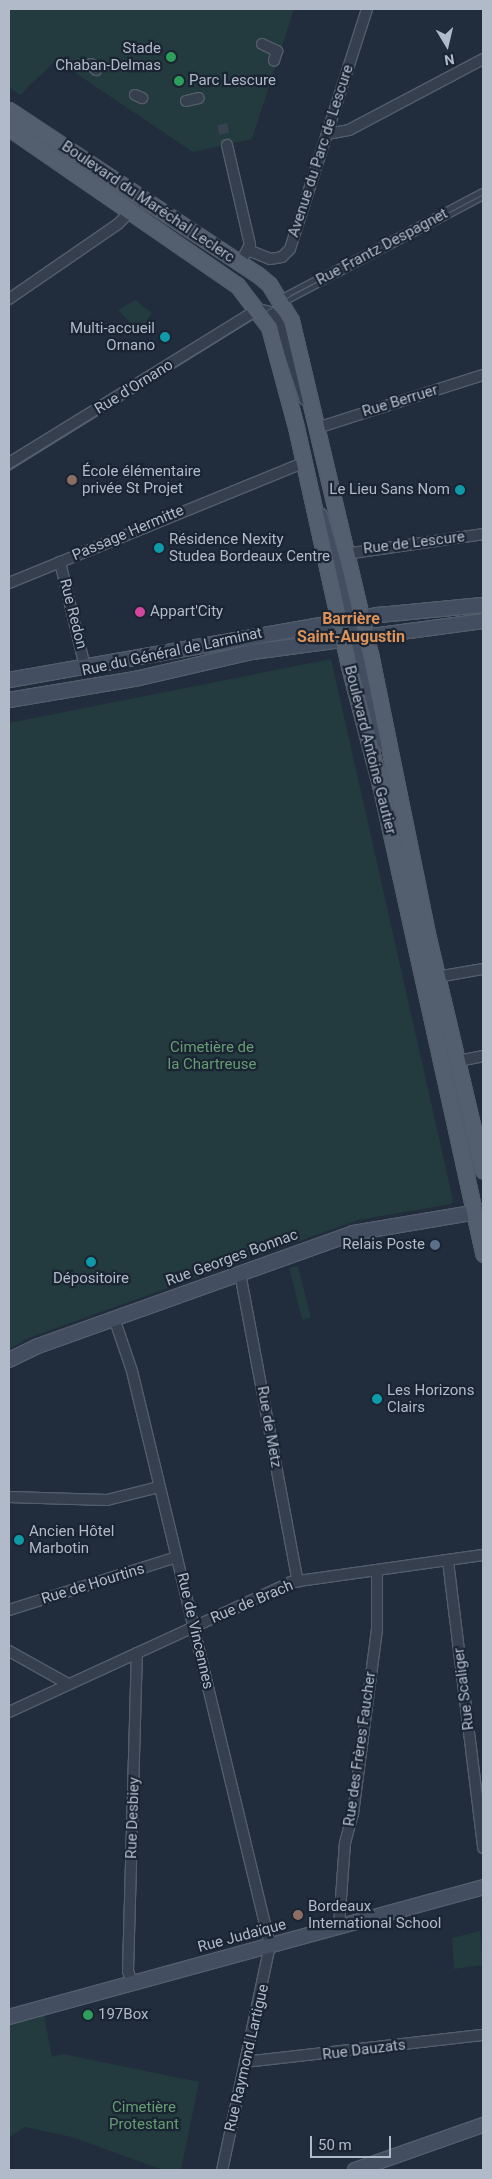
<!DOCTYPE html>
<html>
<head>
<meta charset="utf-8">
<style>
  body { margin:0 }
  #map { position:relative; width:492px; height:2179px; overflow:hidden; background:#212d3d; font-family:Roboto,sans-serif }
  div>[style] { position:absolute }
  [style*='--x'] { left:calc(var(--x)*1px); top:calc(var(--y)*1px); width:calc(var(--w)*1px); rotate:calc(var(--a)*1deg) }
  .green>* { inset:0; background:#233b3e; transform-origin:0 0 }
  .street-tunnel>* { height:10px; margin-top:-5px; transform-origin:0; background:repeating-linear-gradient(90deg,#364252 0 10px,transparent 0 15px) }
  .roads { filter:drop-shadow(1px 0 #535d6b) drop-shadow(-1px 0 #535d6b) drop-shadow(0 1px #535d6b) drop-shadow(0 -1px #535d6b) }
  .street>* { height:10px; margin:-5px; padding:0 5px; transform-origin:5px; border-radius:5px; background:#353f4d }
  .secondary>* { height:14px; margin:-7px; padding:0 7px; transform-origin:7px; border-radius:7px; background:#434e61 }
  .primary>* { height:15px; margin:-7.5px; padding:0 7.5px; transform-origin:7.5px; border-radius:7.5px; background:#535e6e }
  .tram>* { height:1px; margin:-0.5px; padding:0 0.5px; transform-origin:0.5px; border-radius:0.5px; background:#576375 }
  .dots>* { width:14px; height:14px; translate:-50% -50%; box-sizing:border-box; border:2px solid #1a2432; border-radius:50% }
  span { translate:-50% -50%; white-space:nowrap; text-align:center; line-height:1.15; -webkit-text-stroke:4.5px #1a2432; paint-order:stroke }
  .poi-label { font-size:15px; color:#b0bac9 }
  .right { translate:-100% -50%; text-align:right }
  .left { translate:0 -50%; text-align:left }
  .street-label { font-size:15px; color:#b0bac9 }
  .park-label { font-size:15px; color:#659c72 }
  .neighbourhood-label { font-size:16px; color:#dc9258; font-weight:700 }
  .frame { position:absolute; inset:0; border:10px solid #b0bac9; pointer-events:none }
  .north { position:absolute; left:422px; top:20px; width:50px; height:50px; -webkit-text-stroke:4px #1a2432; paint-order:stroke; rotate:171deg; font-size:14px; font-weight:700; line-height:20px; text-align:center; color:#b0bac9 }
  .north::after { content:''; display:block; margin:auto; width:18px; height:22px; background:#b0bac9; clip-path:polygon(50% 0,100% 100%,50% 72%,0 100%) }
  .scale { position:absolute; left:310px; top:2136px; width:81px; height:22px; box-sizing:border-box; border:2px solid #b0bac9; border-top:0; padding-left:6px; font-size:15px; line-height:18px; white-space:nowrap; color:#b0bac9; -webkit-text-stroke:4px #1a2432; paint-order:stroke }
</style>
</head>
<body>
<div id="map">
  <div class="green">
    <div style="clip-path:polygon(9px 9px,294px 9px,252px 139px,193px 152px,56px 60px,20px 95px,9px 87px)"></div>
    <div style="clip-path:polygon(135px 300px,152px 313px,139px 332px,118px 310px)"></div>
    <div style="clip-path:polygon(331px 659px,453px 1200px,451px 1204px,358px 1220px,31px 1337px,9px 1349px,9px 723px)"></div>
    <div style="left:298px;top:1266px;width:53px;height:9px;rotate:76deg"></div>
    <div style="clip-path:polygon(480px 1931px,483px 1965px,454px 1969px,452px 1938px)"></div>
    <div style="clip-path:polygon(44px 2015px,52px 2057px,63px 2054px,199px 2082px,181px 2170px,163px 2170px,72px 2137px,25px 2127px,9px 2137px,9px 2024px)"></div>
  </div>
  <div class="street-tunnel">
    <div style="--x:222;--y:124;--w:22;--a:77"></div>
  </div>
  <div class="roads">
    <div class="street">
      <div style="--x:262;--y:44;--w:17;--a:25"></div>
      <div style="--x:277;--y:51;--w:10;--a:107"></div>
      <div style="--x:91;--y:64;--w:8;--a:50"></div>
      <div style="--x:135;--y:95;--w:8;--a:23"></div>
      <div style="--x:186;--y:101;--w:13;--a:-13"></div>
      <div style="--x:327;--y:134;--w:22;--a:-10"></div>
      <div style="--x:349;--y:130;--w:152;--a:-27.9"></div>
      <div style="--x:227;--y:145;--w:103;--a:77"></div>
      <div style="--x:250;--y:245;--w:13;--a:119"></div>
      <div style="--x:248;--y:250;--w:24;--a:22"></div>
      <div style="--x:270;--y:259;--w:12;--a:-9"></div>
      <div style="--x:282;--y:257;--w:11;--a:-45"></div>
      <div style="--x:290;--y:249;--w:252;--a:-72.2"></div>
      <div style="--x:9;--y:299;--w:132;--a:-34.5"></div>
      <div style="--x:118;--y:224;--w:18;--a:-45"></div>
      <div style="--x:281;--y:301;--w:229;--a:-27.9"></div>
      <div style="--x:315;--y:423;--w:5;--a:68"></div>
      <div style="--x:317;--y:428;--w:174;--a:-17.7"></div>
      <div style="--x:9;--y:463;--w:293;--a:-31.7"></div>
      <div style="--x:258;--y:309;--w:12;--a:14"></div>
      <div style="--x:270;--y:312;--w:13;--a:48"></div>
      <div style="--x:279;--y:322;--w:82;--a:71.6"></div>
      <div style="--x:345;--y:554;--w:139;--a:-8.2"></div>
      <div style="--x:60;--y:562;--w:108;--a:76.6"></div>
      <div style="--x:9;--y:583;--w:318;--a:-22.2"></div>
      <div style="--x:437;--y:977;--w:47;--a:-9.9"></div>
      <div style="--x:458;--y:1061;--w:25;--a:-11"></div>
      <div style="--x:240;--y:1273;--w:314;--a:79.4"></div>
      <div style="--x:114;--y:1318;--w:56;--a:71.2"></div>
      <div style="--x:132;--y:1371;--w:590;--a:76.48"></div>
      <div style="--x:270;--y:1945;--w:230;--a:102"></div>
      <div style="--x:9;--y:1497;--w:98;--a:1.8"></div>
      <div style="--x:107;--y:1500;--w:54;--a:-14"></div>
      <div style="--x:448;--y:1561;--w:289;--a:83"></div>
      <div style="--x:9;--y:1610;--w:176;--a:-17.5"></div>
      <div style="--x:9;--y:1651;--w:68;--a:29.2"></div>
      <div style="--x:9;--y:1712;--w:311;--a:-24.7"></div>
      <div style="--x:291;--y:1582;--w:194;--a:-8"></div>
      <div style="--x:339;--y:1926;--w:83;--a:-85.9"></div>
      <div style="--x:345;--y:1843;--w:30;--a:-75"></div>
      <div style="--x:353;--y:1814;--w:187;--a:-82.6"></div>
      <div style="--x:377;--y:1629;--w:58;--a:-90"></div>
      <div style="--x:132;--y:1983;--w:13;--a:-108"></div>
      <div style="--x:128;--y:1971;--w:318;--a:-88.4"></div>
      <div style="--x:245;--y:2062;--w:240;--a:-6.5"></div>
    </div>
    <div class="secondary">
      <div style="--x:320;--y:515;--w:102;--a:74.1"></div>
      <div style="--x:348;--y:613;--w:16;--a:55"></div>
      <div style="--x:345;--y:631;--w:27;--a:62"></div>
      <div style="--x:358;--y:655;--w:92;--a:73.5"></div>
      <div style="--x:9;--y:680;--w:376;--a:-10"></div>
      <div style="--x:379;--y:615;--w:104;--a:-5.5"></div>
      <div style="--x:9;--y:700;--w:128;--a:-9.5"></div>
      <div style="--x:135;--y:679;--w:120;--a:-13"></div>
      <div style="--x:252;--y:652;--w:233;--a:-7.6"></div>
      <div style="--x:9;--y:1360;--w:32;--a:-26"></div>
      <div style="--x:38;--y:1346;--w:335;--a:-19.7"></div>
      <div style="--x:353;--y:1233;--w:132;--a:-9.6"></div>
      <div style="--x:9;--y:2017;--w:492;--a:-15.3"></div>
      <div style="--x:355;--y:2170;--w:136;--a:-19.4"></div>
    </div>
    <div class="primary">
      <div style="--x:9;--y:110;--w:297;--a:33.5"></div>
      <div style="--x:257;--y:274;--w:16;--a:40"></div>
      <div style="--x:269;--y:284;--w:42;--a:58.6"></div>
      <div style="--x:291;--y:320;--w:342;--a:76.7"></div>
      <div style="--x:370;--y:653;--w:291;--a:78.5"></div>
      <div style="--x:428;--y:938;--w:239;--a:76.7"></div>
      <div style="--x:9;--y:128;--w:277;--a:34.6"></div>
      <div style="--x:237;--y:285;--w:53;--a:52.7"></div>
      <div style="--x:269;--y:327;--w:104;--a:74.9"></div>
      <div style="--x:296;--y:427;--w:245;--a:77.5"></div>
      <div style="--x:349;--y:666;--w:131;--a:75.4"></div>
      <div style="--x:382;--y:793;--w:472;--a:77.6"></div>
    </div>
  </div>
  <div class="tram">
    <div style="--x:9;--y:470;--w:332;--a:-31.8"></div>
    <div style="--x:291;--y:295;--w:217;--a:-27.7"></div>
  </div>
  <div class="dots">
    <div style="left:171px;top:57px;background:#2e9e5b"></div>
    <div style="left:179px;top:81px;background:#2e9e5b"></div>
    <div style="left:165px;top:337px;background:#0f9aa8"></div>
    <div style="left:72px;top:480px;background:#8d6e63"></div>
    <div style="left:460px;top:490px;background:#0f9aa8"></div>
    <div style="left:159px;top:548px;background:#0f9aa8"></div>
    <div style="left:140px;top:612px;background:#d1479c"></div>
    <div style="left:435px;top:1245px;background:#5c6f8a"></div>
    <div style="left:91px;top:1262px;background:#0f9aa8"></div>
    <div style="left:377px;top:1399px;background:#0f9aa8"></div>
    <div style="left:19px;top:1540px;background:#0f9aa8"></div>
    <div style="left:298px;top:1915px;background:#8d6e63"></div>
    <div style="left:88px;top:2015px;background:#2e9e5b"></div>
  </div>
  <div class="poi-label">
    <span class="right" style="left:161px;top:57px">Stade<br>Chaban-Delmas</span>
    <span class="left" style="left:189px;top:81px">Parc Lescure</span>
    <span class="right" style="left:155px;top:337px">Multi-accueil<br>Ornano</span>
    <span class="left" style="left:82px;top:480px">École élémentaire<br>privée St Projet</span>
    <span class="right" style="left:450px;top:490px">Le Lieu Sans Nom</span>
    <span class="left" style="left:169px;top:548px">Résidence Nexity<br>Studea Bordeaux Centre</span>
    <span class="left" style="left:150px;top:612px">Appart'City</span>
    <span class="right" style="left:425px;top:1245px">Relais Poste</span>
    <span style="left:91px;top:1279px">Dépositoire</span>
    <span class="left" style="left:387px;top:1399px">Les Horizons<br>Clairs</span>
    <span class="left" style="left:29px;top:1540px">Ancien Hôtel<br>Marbotin</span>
    <span class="left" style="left:308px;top:1915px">Bordeaux<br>International School</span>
    <span class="left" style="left:98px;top:2015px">197Box</span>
  </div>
  <div class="street-label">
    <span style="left:321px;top:151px;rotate:-72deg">Avenue du Parc de Lescure</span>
    <span style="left:148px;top:202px;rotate:34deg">Boulevard du Maréchal Leclerc</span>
    <span style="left:382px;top:247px;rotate:-28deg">Rue Frantz Despagnet</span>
    <span style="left:134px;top:387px;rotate:-32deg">Rue d'Ornano</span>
    <span style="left:400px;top:401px;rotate:-17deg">Rue Berruer</span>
    <span style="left:128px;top:533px;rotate:-23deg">Passage Hermitte</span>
    <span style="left:414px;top:543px;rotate:-7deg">Rue de Lescure</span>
    <span style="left:73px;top:614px;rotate:76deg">Rue Redon</span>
    <span style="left:172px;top:652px;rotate:-12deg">Rue du Général de Larminat</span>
    <span style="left:370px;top:750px;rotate:76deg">Boulevard Antoine Gautier</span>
    <span style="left:232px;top:1258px;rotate:-20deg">Rue Georges Bonnac</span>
    <span style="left:269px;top:1427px;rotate:80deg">Rue de Metz</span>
    <span style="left:93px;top:1584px;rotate:-17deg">Rue de Hourtins</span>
    <span style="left:252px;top:1602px;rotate:-23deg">Rue de Brach</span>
    <span style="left:195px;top:1631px;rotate:77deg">Rue de Vincennes</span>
    <span style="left:464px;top:1689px;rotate:-97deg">Rue Scaliger</span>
    <span style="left:360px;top:1749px;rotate:-82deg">Rue des Frères Faucher</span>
    <span style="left:133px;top:1818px;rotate:-88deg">Rue Desbiey</span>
    <span style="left:242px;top:1936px;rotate:-15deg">Rue Judaïque</span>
    <span style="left:364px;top:2050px;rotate:-7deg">Rue Dauzats</span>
    <span style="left:247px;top:2058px;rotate:-77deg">Rue Raymond Lartigue</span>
  </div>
  <div class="park-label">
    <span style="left:212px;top:1056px">Cimetière de<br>la Chartreuse</span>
    <span style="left:144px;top:2116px">Cimetière<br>Protestant</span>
  </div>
  <div class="neighbourhood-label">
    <span style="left:351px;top:628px">Barrière<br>Saint-Augustin</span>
  </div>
  <div class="frame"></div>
  <div class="north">N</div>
  <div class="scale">50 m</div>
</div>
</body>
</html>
